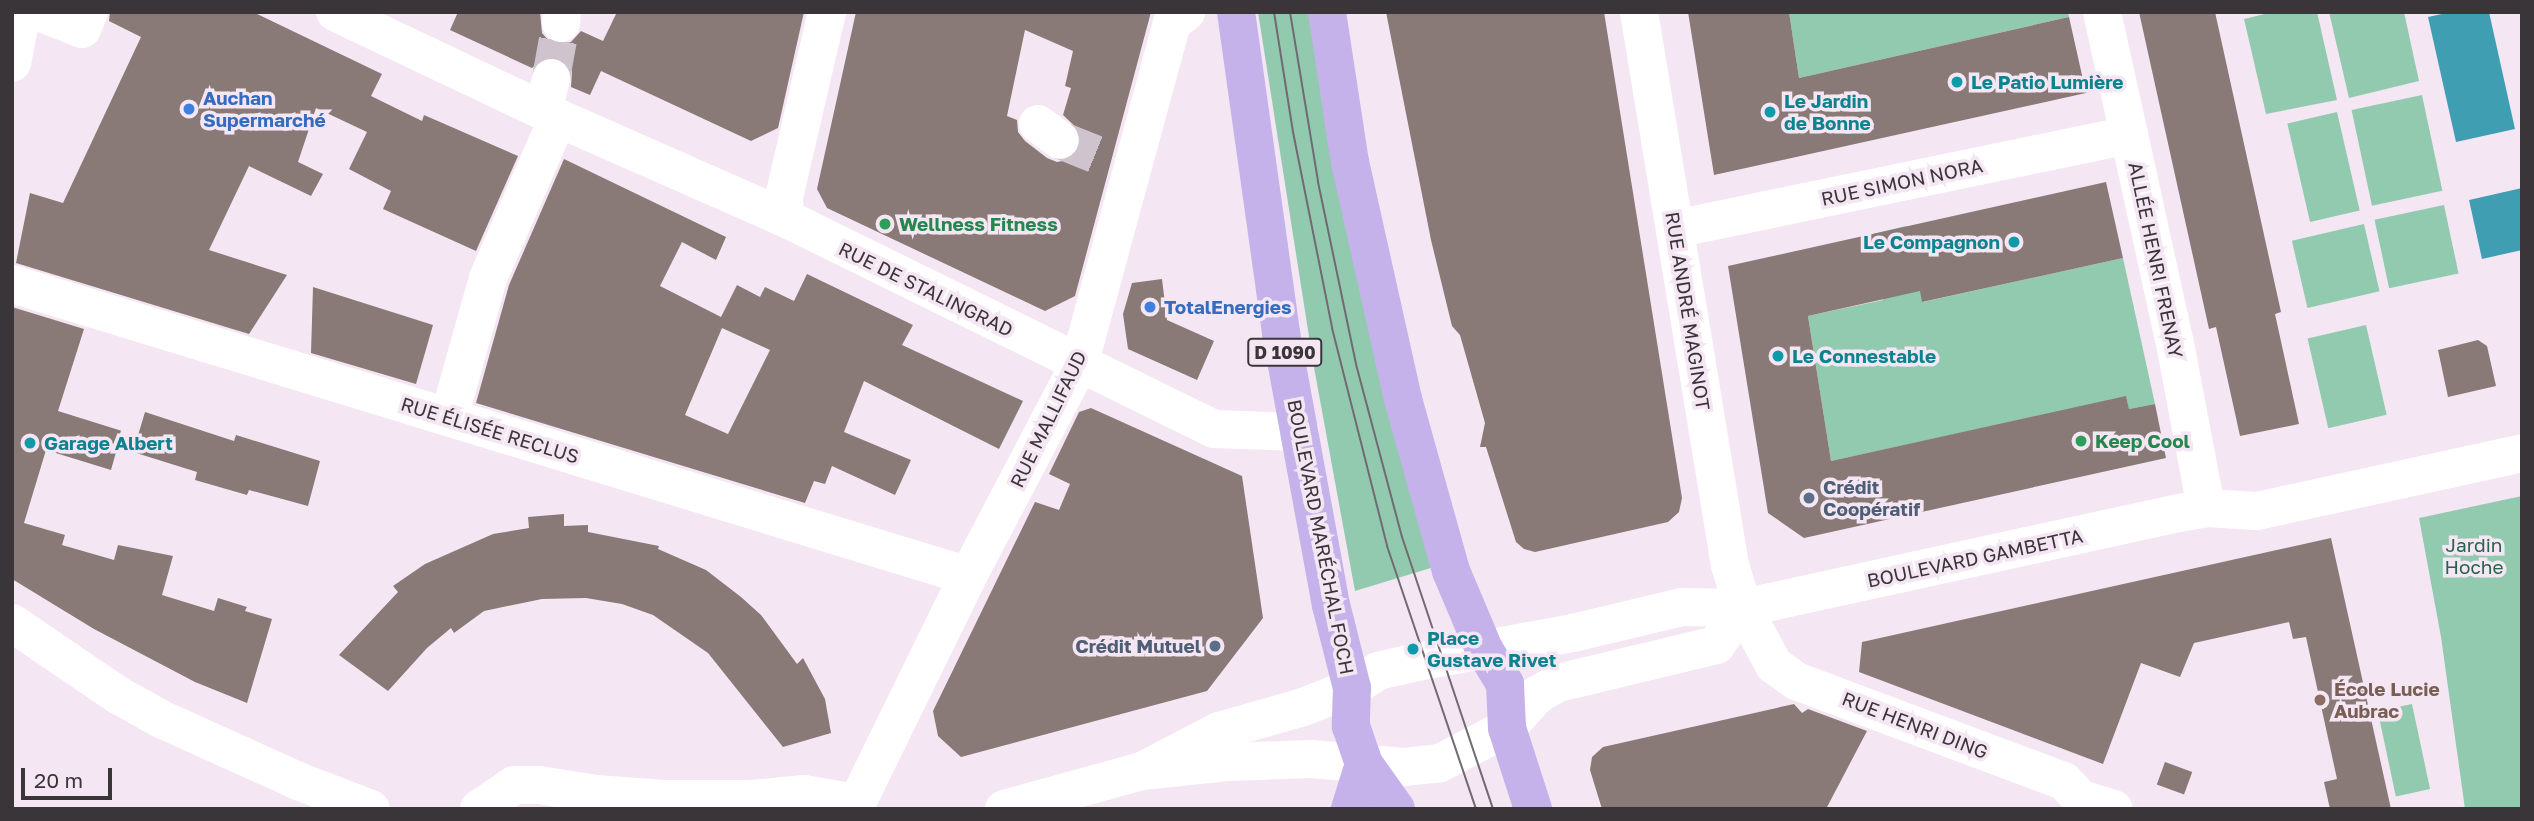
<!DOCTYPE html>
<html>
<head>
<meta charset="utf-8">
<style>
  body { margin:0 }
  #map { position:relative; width:2534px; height:821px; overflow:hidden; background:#f4e7f3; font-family:"Golos Text",sans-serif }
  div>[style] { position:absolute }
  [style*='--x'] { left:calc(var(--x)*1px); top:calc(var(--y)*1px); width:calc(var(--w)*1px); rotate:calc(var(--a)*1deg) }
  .green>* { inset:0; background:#92cab0; transform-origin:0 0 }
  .water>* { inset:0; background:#409eb3 }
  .building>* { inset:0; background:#897977; transform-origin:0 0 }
  .minor-tunnel>* { height:38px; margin-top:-19px; transform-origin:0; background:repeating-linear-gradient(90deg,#cfc3ce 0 38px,transparent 0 57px) }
  .minor>* { height:38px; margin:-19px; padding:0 19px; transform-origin:19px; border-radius:19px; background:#fff }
  .major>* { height:38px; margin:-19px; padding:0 19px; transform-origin:19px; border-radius:19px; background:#c5b2ea }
  .tram>* { height:2px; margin:-1px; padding:0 1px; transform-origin:1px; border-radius:1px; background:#726a71 }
  .dots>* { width:19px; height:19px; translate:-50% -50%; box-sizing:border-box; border:4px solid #f4e7f3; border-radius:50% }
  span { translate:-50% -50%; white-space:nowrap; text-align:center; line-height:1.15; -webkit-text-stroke:7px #f4e7f3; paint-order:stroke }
  .shield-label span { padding:2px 5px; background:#f4e7f3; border:2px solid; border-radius:5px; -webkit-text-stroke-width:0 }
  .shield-label { font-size:18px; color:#3a3539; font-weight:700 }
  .culture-label { font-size:19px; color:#0d838f; font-weight:700 }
  .left { translate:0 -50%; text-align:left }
  .right { translate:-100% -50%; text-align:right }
  .shop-label { font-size:19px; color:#366cbe; font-weight:700 }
  .street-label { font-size:19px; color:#3a3539 }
  .leisure-label { font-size:19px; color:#27864d; font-weight:700 }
  .service-label { font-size:19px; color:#4e5e75; font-weight:700 }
  .park-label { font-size:19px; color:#27624a }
  .education-label { font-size:19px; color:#785e54; font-weight:700 }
  .frame { position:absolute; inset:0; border:14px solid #3a3539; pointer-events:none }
  .scale { position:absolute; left:21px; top:768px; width:91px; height:32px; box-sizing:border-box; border:4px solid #3a3539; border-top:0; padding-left:9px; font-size:21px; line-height:24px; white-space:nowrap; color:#3a3539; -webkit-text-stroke:5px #f4e7f3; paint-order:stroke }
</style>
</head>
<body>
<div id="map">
  <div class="green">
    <div style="clip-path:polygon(1258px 12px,1312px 12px,1434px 567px,1355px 591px,1313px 362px)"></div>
    <div style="clip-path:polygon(1789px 12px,2068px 12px,2069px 17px,1799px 78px)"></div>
    <div style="clip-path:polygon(2273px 12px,2317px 12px,2337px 100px,2266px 114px,2244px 19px)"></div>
    <div style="clip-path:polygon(2329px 12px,2404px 12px,2419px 81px,2349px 98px)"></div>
    <div style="left:2422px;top:95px;width:98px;height:72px;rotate:78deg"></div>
    <div style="left:2337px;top:112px;width:101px;height:51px;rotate:77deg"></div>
    <div style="left:2444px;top:205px;width:70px;height:71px;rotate:78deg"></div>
    <div style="left:2364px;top:224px;width:69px;height:74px;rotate:77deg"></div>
    <div style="clip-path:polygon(1906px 226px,1923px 302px,2123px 258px,2155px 404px,2129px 409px,2126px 397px,1831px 461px,1808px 316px,1883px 300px,1869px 235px)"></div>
    <div style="left:2366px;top:325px;width:92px;height:60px;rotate:77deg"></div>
    <div style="clip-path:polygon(2522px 496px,2522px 809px,2465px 809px,2441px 637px,2419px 518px)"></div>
    <div style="left:2412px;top:704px;width:87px;height:35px;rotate:78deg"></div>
  </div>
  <div class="water">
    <div style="clip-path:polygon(2451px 12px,2489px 12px,2515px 129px,2456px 142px,2428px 17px)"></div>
    <div style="clip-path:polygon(2522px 188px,2522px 250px,2482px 259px,2469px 200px)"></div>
  </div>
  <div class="building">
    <div style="clip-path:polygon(110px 12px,253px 12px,382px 74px,371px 96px,422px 121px,424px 115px,518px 156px,476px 251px,383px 209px,391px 191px,349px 169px,367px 132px,316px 108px,298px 162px,323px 174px,311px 196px,249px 166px,209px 250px,287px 275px,249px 334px,16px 263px,30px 193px,63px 203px,141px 37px,109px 21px)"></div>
    <div style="clip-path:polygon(458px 12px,540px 12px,542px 33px,549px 41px,560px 45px,571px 42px,581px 31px,603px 41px,617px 12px,804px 12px,778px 128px,751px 141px,601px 71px,590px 95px,571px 87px,572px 71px,566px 62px,557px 57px,544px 57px,532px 68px,450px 30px)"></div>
    <div style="clip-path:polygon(evenodd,856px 12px,1151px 12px,1075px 296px,1045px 311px,827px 208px,817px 189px,856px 12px,1025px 30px,1073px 51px,1065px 86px,1071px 88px,1063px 115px,1080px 131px,1082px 142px,1078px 152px,1068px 160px,1057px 162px,1047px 158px,1025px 141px,1018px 132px,1017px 120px,1007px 116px,1025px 30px)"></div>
    <div style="clip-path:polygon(1386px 12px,1604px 12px,1682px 498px,1679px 512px,1668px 522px,1535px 552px,1524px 549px,1516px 542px,1486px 447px,1480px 447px,1485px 423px,1460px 335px,1452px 326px,1431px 240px)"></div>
    <div style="clip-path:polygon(1688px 12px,1789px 12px,1799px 78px,2069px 17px,2086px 93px,1714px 175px)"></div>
    <div style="clip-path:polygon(2139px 12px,2215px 12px,2281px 312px,2275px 314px,2299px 424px,2240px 436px,2216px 327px,2209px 329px)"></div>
    <div style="clip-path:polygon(evenodd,564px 159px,726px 237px,716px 260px,682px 242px,660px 286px,721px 317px,737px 285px,760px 297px,765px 287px,794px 301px,807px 274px,913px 325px,902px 345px,1023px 401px,999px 449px,864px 381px,844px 432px,911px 460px,895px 495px,832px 466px,825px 484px,814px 481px,805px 503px,476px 403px,509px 285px,564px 159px,722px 328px,770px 350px,728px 434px,685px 415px,722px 328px)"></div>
    <div style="clip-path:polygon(2106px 182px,2123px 258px,1922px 302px,1920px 291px,1808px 316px,1831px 461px,2126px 396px,2129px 409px,2155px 404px,2166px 458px,1804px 538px,1768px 513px,1728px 266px)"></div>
    <div style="clip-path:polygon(1162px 279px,1167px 320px,1214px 341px,1197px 380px,1128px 349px,1123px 314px,1132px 283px)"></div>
    <div style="clip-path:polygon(313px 287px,433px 325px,416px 384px,311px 353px)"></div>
    <div style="clip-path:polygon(12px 307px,84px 329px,58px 411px,122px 431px,111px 470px,46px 450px,24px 523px,65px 535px,62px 545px,114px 560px,118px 545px,173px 556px,162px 595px,214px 611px,218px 598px,247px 607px,245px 611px,272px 619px,247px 703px,195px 682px,94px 629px,12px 579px)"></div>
    <div style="clip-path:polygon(2478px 340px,2487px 346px,2496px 386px,2448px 397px,2438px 350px)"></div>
    <div style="clip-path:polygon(1091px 408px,1242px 476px,1263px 618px,1207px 691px,961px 757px,938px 736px,933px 711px,1035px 502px,1059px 510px,1070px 484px,1049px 474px,1079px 412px)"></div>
    <div style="clip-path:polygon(145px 412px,234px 441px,236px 435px,320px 461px,308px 506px,249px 490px,247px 495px,195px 480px,197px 472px,133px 452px)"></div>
    <div style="clip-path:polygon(564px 514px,564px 526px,588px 525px,588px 532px,659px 546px,658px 549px,706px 570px,741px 597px,761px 615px,797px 664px,803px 658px,825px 699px,831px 733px,783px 747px,708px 653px,653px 615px,622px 604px,586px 598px,542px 599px,484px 611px,454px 633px,451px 628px,427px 648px,388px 691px,339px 655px,398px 592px,393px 586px,425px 564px,493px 534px,529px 528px,528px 517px)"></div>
    <div style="clip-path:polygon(2331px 538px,2391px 809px,2330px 809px,2324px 782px,2337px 779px,2306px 637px,2293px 639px,2289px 622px,2194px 643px,2180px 677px,2141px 663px,2103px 764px,1859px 672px,1862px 642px)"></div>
    <div style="clip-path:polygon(1794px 704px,1802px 713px,1808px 709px,1867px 731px,1826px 809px,1602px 809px,1590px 770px,1592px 757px,1603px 747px)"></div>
    <div style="left:2165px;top:762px;width:29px;height:24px;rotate:20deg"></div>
  </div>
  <div class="minor-tunnel">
    <div style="--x:551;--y:78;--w:56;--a:-79.7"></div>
    <div style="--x:1060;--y:140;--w:56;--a:22"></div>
  </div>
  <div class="minor">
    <div style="--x:39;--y:12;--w:46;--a:21.6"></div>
    <div style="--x:82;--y:29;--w:18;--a:-68"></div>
    <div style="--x:335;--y:12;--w:247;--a:25.4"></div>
    <div style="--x:558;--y:118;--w:248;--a:23.8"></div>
    <div style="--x:785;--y:218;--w:478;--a:26.2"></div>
    <div style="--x:1214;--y:429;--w:86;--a:2"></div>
    <div style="--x:1639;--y:12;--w:560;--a:80.66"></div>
    <div style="--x:1730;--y:565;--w:45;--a:73.2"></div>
    <div style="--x:1743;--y:608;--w:65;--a:61.5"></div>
    <div style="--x:1774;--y:665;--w:27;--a:36"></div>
    <div style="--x:1796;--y:681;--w:286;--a:20.5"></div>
    <div style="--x:2064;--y:781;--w:25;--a:47"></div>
    <div style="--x:2081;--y:799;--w:34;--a:17"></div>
    <div style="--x:2102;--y:12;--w:350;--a:77.6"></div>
    <div style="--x:2177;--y:354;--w:157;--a:79.3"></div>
    <div style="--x:561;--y:23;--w:11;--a:-85"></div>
    <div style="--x:12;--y:63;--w:52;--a:-78.9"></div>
    <div style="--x:543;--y:111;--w:34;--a:-76"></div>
    <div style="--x:1038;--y:124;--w:27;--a:36"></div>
    <div style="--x:785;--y:218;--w:21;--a:-93"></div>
    <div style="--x:784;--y:197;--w:190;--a:-76.9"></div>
    <div style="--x:1675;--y:229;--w:464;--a:-11.7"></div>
    <div style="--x:12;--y:284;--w:1000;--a:16.98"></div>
    <div style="--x:449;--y:417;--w:144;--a:-74.3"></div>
    <div style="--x:488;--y:278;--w:175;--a:-66.4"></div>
    <div style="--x:12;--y:623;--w:128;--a:34.2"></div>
    <div style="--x:118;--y:695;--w:49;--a:29.2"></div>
    <div style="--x:161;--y:719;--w:150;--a:24.3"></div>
    <div style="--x:298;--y:781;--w:78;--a:21"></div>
    <div style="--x:1142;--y:771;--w:87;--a:-27.5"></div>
    <div style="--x:1219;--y:731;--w:87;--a:-15.9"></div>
    <div style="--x:1303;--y:707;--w:53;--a:-21.2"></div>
    <div style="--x:1352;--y:688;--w:31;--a:-33"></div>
    <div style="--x:1378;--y:671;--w:35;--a:-13"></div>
    <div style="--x:1412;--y:663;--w:164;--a:-10.6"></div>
    <div style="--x:1573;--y:633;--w:112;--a:-13.4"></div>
    <div style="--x:1682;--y:607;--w:61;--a:0.9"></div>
    <div style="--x:1743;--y:608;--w:446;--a:-12.3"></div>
    <div style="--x:2179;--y:513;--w:27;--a:-10"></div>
    <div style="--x:2206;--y:508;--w:51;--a:3.4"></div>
    <div style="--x:2257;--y:511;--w:271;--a:-12.3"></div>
    <div style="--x:479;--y:809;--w:42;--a:-34.4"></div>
    <div style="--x:514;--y:785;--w:25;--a:0"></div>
    <div style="--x:539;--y:785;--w:58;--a:9"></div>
    <div style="--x:596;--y:794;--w:68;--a:4.2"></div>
    <div style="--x:664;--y:799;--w:88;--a:0"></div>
    <div style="--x:752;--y:799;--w:52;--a:-5.5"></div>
    <div style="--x:804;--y:794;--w:53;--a:9.8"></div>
    <div style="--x:854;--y:809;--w:259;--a:-63.9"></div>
    <div style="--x:968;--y:576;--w:238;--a:-62.3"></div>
    <div style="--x:1079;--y:365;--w:354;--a:-74.8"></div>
    <div style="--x:1172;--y:23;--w:18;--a:-38"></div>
    <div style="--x:1004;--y:809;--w:143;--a:-15.4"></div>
    <div style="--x:1142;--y:771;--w:86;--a:-6"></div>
    <div style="--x:1228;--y:762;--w:83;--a:-2.1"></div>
    <div style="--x:1311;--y:759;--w:93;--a:4.9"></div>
    <div style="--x:1404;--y:767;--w:36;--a:-6"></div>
    <div style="--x:1440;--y:763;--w:76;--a:-27.6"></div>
    <div style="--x:1507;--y:728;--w:45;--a:-47.7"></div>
    <div style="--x:1537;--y:695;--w:24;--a:-30"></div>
    <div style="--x:1558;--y:683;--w:163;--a:-13.5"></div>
    <div style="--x:1716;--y:645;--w:46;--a:-53.9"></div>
  </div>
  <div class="major">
    <div style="--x:1236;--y:12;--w:324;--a:82"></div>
    <div style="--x:1281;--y:333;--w:277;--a:79.6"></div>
    <div style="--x:1331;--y:605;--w:86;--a:75.8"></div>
    <div style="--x:1352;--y:688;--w:38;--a:92"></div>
    <div style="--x:1351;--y:726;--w:40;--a:71.1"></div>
    <div style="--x:1364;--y:764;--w:55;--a:54.6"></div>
    <div style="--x:1327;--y:12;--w:152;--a:81.3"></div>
    <div style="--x:1350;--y:162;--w:243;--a:77.4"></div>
    <div style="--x:1403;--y:399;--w:179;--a:74.4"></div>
    <div style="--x:1451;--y:571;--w:85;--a:67.1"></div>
    <div style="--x:1484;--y:649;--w:41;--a:59"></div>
    <div style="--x:1505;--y:684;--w:44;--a:87.4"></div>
    <div style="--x:1507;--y:728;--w:85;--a:72.2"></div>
    <div style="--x:1350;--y:809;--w:47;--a:-72.7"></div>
  </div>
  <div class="tram">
    <div style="--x:1274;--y:12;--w:121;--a:81"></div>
    <div style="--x:1293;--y:132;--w:200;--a:78.7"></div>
    <div style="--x:1332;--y:328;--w:225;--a:75.8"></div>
    <div style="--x:1387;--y:546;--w:278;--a:71.3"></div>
    <div style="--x:1290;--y:12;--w:172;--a:80.6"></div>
    <div style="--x:1318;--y:182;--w:190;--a:78.2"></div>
    <div style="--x:1357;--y:368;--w:175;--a:75.1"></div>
    <div style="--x:1402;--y:537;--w:287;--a:71.5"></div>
  </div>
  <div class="dots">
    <div style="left:1957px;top:82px;background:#0f9aa8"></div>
    <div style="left:189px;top:109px;background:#3f7fe0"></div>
    <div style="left:1770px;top:112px;background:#0f9aa8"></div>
    <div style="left:885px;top:224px;background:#2e9e5b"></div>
    <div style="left:2014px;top:242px;background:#0f9aa8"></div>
    <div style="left:1150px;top:307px;background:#3f7fe0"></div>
    <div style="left:1778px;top:356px;background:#0f9aa8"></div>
    <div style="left:2081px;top:441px;background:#2e9e5b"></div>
    <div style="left:30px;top:443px;background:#0f9aa8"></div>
    <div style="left:1809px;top:498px;background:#5c6f8a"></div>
    <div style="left:1215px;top:646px;background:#5c6f8a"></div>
    <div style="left:1413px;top:649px;background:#0f9aa8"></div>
    <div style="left:2320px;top:700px;background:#8d6e63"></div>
  </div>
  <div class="shield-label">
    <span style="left:1285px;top:352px">D 1090</span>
  </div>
  <div class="culture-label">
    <span class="left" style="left:1971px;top:82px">Le Patio Lumière</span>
    <span class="left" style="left:1784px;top:112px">Le Jardin<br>de Bonne</span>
    <span class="right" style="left:2000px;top:242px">Le Compagnon</span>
    <span class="left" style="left:1792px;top:356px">Le Connestable</span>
    <span class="left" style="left:44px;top:443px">Garage Albert</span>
    <span class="left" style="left:1427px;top:649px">Place<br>Gustave Rivet</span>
  </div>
  <div class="shop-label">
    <span class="left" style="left:203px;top:109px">Auchan<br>Supermarché</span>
    <span class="left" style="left:1164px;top:307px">TotalEnergies</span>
  </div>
  <div class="street-label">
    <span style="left:1902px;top:182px;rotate:-12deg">RUE SIMON NORA</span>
    <span style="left:2156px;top:260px;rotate:78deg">ALLÉE HENRI FRENAY</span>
    <span style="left:926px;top:289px;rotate:26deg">RUE DE STALINGRAD</span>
    <span style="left:1688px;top:311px;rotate:81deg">RUE ANDRÉ MAGINOT</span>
    <span style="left:1048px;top:419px;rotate:-64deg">RUE MALLIFAUD</span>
    <span style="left:490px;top:430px;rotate:17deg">RUE ÉLISÉE RECLUS</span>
    <span style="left:1321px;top:537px;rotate:79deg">BOULEVARD MARÉCHAL FOCH</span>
    <span style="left:1975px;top:558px;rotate:-12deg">BOULEVARD GAMBETTA</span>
    <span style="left:1915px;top:725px;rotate:21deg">RUE HENRI DING</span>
  </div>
  <div class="leisure-label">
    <span class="left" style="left:899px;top:224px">Wellness Fitness</span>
    <span class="left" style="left:2095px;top:441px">Keep Cool</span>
  </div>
  <div class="service-label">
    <span class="left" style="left:1823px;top:498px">Crédit<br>Coopératif</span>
    <span class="right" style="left:1201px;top:646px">Crédit Mutuel</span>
  </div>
  <div class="park-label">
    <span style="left:2474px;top:556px">Jardin<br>Hoche</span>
  </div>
  <div class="education-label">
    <span class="left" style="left:2334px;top:700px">École Lucie<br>Aubrac</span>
  </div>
  <div class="frame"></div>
  <div class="scale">20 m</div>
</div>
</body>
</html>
